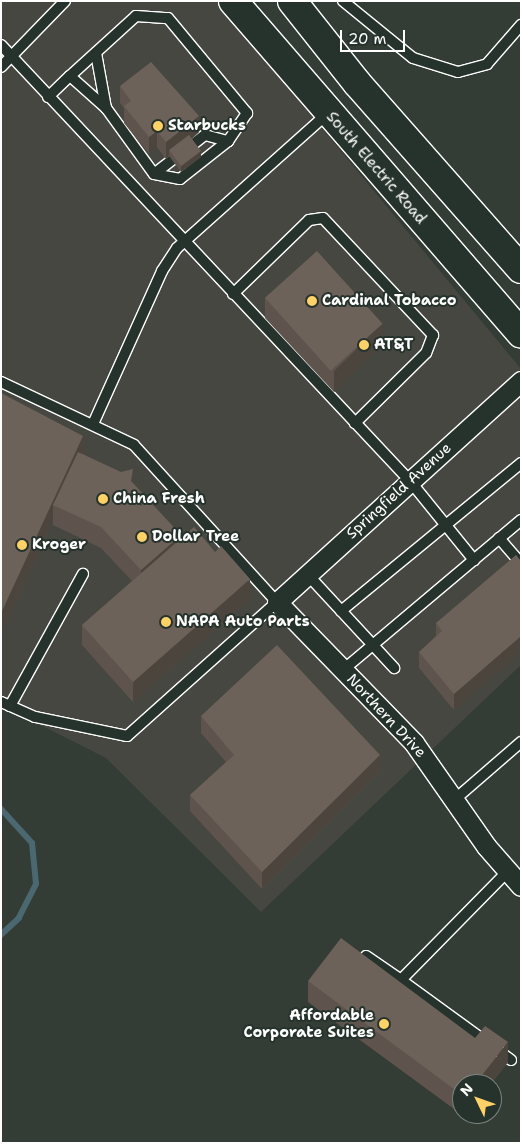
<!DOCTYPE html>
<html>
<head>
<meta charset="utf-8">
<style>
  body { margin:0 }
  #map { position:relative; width:522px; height:1144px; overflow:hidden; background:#343c36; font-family:"Shantell Sans",sans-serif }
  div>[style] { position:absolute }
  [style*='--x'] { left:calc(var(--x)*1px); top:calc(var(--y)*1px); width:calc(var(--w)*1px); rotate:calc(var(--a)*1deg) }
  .built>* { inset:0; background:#454740 }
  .stream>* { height:6px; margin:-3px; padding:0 3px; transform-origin:3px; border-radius:3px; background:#4b6871 }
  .roads { filter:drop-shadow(1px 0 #fff) drop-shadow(-1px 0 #fff) drop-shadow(0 1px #fff) drop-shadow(0 -1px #fff) }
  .service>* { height:10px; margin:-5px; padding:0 5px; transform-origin:5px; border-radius:5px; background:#26332d }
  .minor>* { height:19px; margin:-9.5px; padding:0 9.5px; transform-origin:9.5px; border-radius:9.5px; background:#26332d }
  .primary>* { height:28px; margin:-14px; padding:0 14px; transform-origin:14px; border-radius:14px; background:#26332d }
  .wall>* { inset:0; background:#5e544d }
  .shaded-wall>* { inset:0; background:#4c453e }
  .building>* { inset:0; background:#6d6259; transform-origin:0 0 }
  .dots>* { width:14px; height:14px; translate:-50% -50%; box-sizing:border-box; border:2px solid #26332d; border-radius:50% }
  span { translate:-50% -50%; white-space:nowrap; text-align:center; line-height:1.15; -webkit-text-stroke:4px #26332d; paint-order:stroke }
  .poi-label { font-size:15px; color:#fff; font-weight:700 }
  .left { translate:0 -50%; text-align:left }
  .right { translate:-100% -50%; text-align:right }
  .street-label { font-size:15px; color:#fff }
  .frame { position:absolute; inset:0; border:2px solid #fff; pointer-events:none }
  .north { position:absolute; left:452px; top:1074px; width:50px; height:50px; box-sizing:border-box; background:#26332d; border:1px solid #7d8581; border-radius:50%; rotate:312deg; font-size:14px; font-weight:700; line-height:20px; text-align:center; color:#fff }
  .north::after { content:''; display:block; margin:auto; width:18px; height:22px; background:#ffd166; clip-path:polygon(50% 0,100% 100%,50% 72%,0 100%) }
  .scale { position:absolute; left:340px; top:30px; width:65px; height:22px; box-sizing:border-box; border:2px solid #fff; border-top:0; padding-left:6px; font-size:15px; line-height:18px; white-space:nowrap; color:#fff; -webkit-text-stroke:4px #26332d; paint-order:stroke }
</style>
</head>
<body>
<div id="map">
  <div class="built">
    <div style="clip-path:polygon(1px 1px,217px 1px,521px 369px,521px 665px,261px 912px,106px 758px,1px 705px)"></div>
  </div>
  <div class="stream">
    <div style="--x:1;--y:809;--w:46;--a:47.6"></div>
    <div style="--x:32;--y:843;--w:41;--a:84.4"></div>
    <div style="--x:36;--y:884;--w:38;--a:117"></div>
    <div style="--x:19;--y:918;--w:25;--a:137"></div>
  </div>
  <div class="roads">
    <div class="service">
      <div style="--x:343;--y:1;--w:90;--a:39.2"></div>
      <div style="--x:413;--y:58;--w:47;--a:17.3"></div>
      <div style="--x:458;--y:72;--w:30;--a:-15"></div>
      <div style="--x:487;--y:64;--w:52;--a:-48.9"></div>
      <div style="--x:1;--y:45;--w:598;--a:46.83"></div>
      <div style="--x:410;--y:481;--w:102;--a:51"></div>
      <div style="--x:96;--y:53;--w:56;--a:79.7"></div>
      <div style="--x:1;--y:67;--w:92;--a:-45.9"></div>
      <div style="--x:48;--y:97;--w:30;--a:-44"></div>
      <div style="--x:70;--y:76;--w:89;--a:-42.3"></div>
      <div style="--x:136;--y:16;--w:32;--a:4"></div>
      <div style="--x:168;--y:18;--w:124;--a:50.3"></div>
      <div style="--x:247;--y:113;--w:34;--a:124"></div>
      <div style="--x:228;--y:141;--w:61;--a:141.6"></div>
      <div style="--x:180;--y:179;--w:26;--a:-169"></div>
      <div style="--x:154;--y:174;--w:82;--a:-126"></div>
      <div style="--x:106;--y:108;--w:48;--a:-138.4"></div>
      <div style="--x:192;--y:145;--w:16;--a:-38"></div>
      <div style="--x:205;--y:135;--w:24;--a:15"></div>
      <div style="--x:154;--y:174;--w:23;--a:-38"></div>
      <div style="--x:233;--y:294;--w:106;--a:-44.2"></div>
      <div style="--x:309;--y:220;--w:14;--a:-8"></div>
      <div style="--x:323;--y:218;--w:161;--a:46.8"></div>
      <div style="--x:433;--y:335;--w:19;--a:111"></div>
      <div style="--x:426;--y:353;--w:100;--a:135.4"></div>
      <div style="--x:1;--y:382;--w:147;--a:25.3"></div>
      <div style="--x:134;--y:445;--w:212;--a:47.7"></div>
      <div style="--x:277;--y:602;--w:201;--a:138.2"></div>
      <div style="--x:127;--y:736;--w:94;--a:-168.3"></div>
      <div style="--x:35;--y:717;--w:37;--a:-156"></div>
      <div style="--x:93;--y:424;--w:168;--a:-65.7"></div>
      <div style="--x:162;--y:271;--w:27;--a:-57"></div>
      <div style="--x:177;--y:248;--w:203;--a:-41.8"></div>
      <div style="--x:499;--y:538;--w:33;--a:49"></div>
      <div style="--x:308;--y:575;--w:127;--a:47.2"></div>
      <div style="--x:341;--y:611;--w:233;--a:-39.4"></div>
      <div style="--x:343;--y:670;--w:233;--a:-40.1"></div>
      <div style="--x:10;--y:706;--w:151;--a:-61.1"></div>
      <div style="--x:453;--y:801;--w:90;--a:-40.9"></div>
      <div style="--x:508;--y:871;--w:153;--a:134.5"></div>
      <div style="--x:401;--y:980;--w:136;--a:36"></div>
      <div style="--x:366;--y:956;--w:42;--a:34.4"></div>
    </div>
    <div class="minor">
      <div style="--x:521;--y:381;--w:329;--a:137.8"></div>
      <div style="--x:277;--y:602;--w:197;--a:45.8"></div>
      <div style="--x:414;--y:743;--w:126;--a:55"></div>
      <div style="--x:486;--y:846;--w:53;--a:48.8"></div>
    </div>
    <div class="primary">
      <div style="--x:233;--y:1;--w:440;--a:49.1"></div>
      <div style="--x:292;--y:1;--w:105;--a:51.6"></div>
      <div style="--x:357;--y:83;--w:248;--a:48.6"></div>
    </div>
  </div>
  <div class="wall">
    <div style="clip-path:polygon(120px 86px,199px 132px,192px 139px,201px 157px,181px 172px,169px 156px,166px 159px,157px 147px,149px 154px,124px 123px,124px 108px,120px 103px)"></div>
    <div style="clip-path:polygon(265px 298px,383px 344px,334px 392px,265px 318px)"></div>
    <div style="clip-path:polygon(1px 393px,83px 454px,133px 483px,181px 538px,250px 599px,133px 702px,82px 645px,82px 625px,132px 581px,101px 548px,53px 525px,53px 521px,1px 633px)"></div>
    <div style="clip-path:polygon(521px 561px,521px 652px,454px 710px,419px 668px,419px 652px,436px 636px,436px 623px)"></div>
    <div style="clip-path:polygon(201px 716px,380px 771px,262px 889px,190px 811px,190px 795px,226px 762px,201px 733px)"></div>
    <div style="clip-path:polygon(308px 981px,508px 1062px,491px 1084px,462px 1084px,462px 1114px,468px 1114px,465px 1117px,308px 1002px)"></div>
  </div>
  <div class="shaded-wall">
    <div style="clip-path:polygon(199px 116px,199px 132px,172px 154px,169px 150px,169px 156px,166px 159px,166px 142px)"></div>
    <div style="clip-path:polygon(157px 131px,157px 147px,149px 154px,149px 137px)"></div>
    <div style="clip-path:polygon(201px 151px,201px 157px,181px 172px,181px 166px)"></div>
    <div style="clip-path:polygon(383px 324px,383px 344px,334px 392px,334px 371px)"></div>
    <div style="clip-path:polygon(83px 436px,83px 457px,53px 505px,53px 521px,1px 633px,1px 613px)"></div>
    <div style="clip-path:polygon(181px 535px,181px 555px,141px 591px,141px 570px)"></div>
    <div style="clip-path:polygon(250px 579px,250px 599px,133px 702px,133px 682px)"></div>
    <div style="clip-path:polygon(521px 636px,521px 652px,454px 710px,454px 694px)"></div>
    <div style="clip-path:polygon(380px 755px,380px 771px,262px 889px,262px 872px)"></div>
    <div style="clip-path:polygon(508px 1042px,508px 1062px,491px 1084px,475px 1084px)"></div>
  </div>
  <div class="building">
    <div style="clip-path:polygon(151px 62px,199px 116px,166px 142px,157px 131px,149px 137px,124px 106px,131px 101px,120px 86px)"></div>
    <div style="left:189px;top:135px;width:20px;height:25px;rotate:53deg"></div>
    <div style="left:317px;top:251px;width:98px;height:70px;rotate:48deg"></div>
    <div style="clip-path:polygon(1px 393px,83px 436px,1px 613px)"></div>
    <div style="clip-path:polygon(78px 452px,121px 472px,133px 469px,131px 481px,181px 535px,141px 570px,101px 527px,53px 505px)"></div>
    <div style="clip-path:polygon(194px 527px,215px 552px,221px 546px,250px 579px,133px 682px,82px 625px)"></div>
    <div style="clip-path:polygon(516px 555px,521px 561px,521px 636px,454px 694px,419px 652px,442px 631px,436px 623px)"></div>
    <div style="clip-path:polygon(277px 645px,380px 755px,262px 872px,190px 795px,234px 755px,201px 716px)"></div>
    <div style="clip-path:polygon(341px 938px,475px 1038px,485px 1026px,508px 1042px,475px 1084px,462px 1084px,462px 1095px,308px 981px)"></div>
  </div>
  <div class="dots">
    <div style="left:158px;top:126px;background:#ffd166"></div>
    <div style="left:312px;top:301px;background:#ffd166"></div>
    <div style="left:364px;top:345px;background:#ffd166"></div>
    <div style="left:103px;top:499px;background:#ffd166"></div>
    <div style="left:142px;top:537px;background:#ffd166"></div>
    <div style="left:22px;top:545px;background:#ffd166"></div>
    <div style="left:166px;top:622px;background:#ffd166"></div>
    <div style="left:384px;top:1024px;background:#ffd166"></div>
  </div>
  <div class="poi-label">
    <span class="left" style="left:168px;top:126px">Starbucks</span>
    <span class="left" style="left:322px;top:301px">Cardinal Tobacco</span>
    <span class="left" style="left:374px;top:345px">AT&amp;T</span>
    <span class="left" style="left:113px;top:499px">China Fresh</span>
    <span class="left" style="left:152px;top:537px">Dollar Tree</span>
    <span class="left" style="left:32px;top:545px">Kroger</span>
    <span class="left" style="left:176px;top:622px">NAPA Auto Parts</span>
    <span class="right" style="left:374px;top:1024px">Affordable<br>Corporate Suites</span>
  </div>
  <div class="street-label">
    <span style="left:376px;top:168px;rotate:49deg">South Electric Road</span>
    <span style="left:399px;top:491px;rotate:-42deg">Springfield Avenue</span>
    <span style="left:386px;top:716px;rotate:47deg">Northern Drive</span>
  </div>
  <div class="frame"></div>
  <div class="north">N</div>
  <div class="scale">20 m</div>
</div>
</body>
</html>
